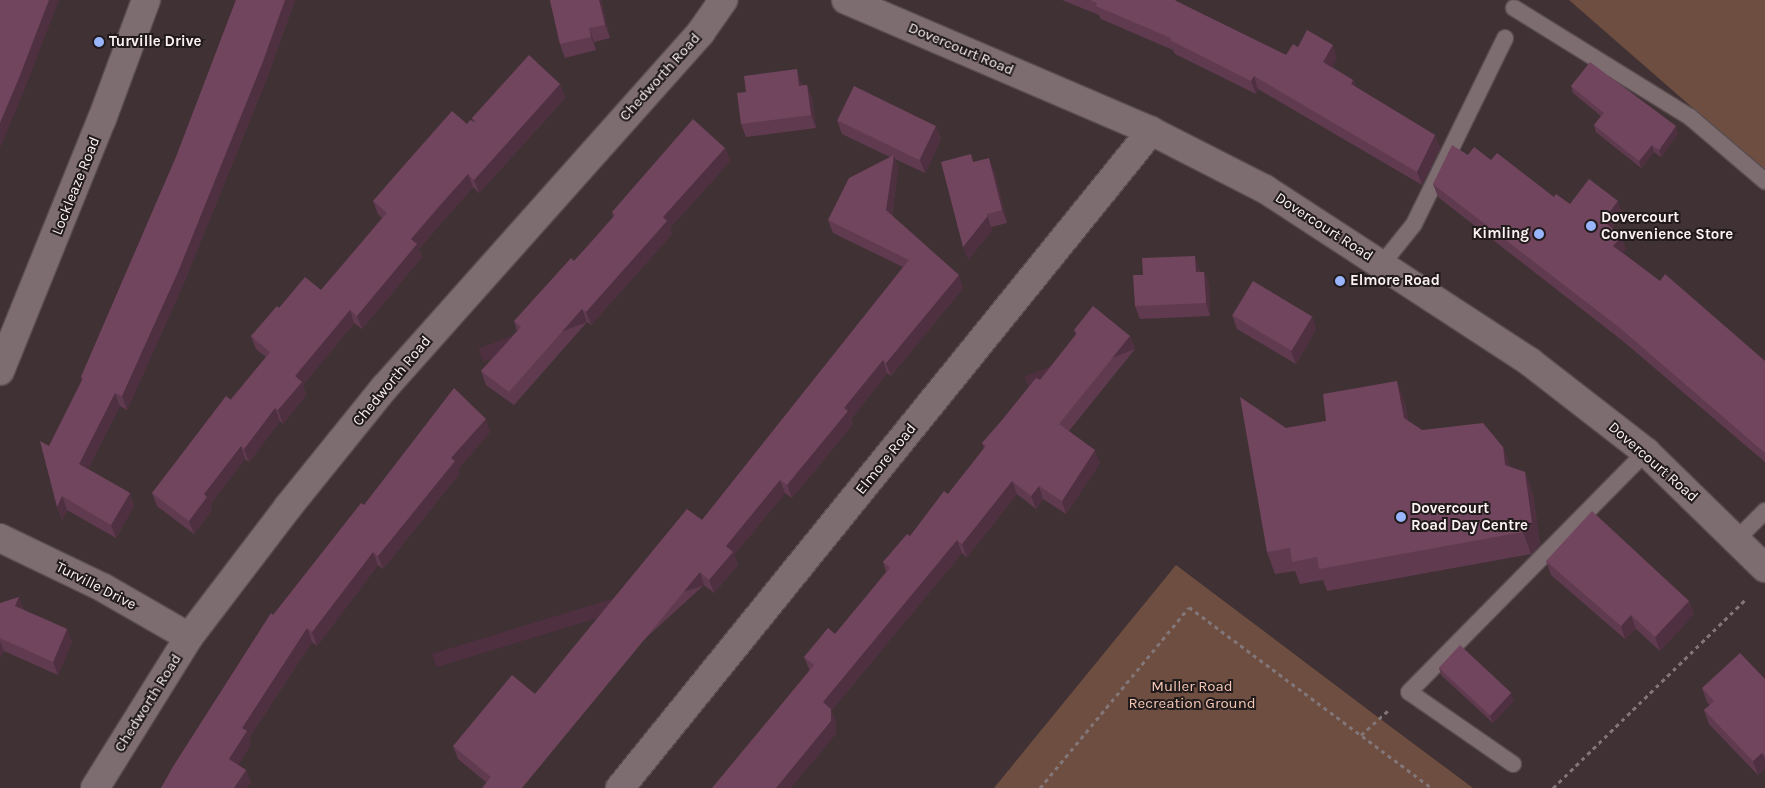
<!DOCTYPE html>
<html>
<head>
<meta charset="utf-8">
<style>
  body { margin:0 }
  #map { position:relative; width:1765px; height:788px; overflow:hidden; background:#403134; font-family:Karla,sans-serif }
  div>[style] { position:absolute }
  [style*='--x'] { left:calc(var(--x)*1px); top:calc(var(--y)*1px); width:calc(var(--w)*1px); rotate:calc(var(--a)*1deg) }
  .green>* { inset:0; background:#6d4e40 }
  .path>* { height:3px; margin-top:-1.5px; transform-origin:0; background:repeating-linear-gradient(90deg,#837678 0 4px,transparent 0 8px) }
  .roads { filter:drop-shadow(1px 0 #594d50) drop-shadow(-1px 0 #594d50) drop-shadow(0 1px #594d50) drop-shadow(0 -1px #594d50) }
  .lane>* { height:16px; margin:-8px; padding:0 8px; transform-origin:8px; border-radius:8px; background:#7e6d70 }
  .street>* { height:28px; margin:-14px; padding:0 14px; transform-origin:14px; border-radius:14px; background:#7e6d70 }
  .wall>* { inset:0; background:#603b50 }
  .shaded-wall>* { inset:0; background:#4e3041; transform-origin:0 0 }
  .building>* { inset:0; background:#70455d; transform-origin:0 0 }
  .dots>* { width:14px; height:14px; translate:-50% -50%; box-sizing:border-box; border:2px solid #221b1c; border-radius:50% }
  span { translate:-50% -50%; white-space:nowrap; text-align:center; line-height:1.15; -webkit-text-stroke:4px #221b1c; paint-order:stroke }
  .poi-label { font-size:15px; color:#fcf2f4; font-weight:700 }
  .left { translate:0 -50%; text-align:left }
  .right { translate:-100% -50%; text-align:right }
  .street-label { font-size:15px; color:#fcf2f4 }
  .park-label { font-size:15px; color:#f5c7b4 }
</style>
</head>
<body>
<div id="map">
  <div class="green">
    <div style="clip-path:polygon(1569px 0,1765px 0,1765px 171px)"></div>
    <div style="clip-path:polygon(1176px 565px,1379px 718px,1473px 788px,994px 788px)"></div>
  </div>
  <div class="path">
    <div style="--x:1361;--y:735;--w:36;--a:-42"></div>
    <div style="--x:1040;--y:788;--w:234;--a:-50.5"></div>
    <div style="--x:1189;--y:607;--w:303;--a:36.7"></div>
    <div style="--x:1553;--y:788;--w:272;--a:-44.4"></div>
  </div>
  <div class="roads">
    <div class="lane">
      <div style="--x:1514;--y:8;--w:207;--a:31.8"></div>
      <div style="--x:1690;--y:117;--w:99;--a:40.5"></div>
      <div style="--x:1382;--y:264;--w:51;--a:-51.3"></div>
      <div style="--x:1414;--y:224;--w:207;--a:-63.9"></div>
      <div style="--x:1738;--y:538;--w:38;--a:-45"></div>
      <div style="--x:1513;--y:764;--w:126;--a:-145.3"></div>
      <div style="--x:1409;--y:692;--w:337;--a:-45.4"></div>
    </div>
    <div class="street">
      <div style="--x:846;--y:0;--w:332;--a:23.2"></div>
      <div style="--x:1151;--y:131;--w:128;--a:27"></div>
      <div style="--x:1265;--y:189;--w:316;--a:33.1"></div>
      <div style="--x:1530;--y:362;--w:147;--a:37.8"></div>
      <div style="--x:1646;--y:452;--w:166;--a:44.3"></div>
      <div style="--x:0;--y:371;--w:272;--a:-68"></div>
      <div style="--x:102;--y:119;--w:127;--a:-69.7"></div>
      <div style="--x:0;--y:538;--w:113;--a:25.7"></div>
      <div style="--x:102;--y:587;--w:100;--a:29.9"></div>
      <div style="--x:95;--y:788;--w:178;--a:-58.1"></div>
      <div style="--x:189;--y:637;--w:163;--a:-52.7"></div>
      <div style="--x:288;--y:507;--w:154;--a:-51.1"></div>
      <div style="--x:385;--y:387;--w:475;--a:-48.3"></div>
      <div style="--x:701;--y:32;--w:39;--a:-55"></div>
      <div style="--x:620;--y:788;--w:845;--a:-51.05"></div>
    </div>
  </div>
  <div class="wall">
    <div style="clip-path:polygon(236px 0,295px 0,267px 78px,183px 285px,127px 410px,120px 406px,88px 469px,130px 493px,134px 506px,116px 538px,67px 510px,62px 520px,57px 507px,49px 446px,82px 381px,81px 377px,176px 157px)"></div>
    <div style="clip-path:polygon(550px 0,601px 0,610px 38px,594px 42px,596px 50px,565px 58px,560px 44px)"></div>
    <div style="clip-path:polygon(1062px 0,1176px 0,1176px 1px,1286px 55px,1298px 47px,1337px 58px,1332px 67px,1353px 80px,1356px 87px,1435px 135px,1440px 148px,1422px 185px,1258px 89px,1256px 94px,1175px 54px,1173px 50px,1101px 19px,1099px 15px)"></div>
    <div style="clip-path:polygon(801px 82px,802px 85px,807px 85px,812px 98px,816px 128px,746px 137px,741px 124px,746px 92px)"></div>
    <div style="clip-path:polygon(560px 84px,565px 98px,479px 193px,473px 187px,444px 220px,419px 249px,422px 257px,362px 329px,354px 323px,303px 385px,306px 395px,283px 424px,280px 421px,249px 462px,245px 459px,210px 505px,212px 510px,194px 534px,157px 506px,152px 493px,266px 357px,256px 349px,251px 336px,279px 308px,321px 290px,382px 218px,378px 214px,373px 201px,467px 124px,474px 122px,472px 118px)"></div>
    <div style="clip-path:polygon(1571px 86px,1678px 133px,1661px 157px,1654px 152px,1641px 168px,1596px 132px,1594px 125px,1601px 116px,1573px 93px)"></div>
    <div style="clip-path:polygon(837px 120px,936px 126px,941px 139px,925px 173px,895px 159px,898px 168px,892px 216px,963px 288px,891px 376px,887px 373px,851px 419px,853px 424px,792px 498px,785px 493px,734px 555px,738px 565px,714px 593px,704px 585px,487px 783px,458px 759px,453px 746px,535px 694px,702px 520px,903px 267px,833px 233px,828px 220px,890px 157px,842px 134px)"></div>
    <div style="clip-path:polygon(725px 148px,730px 161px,670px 228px,672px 234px,591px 325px,587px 322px,514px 405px,486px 385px,481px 371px,517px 331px,514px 321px,574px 261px,613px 217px,612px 212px)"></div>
    <div style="clip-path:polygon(1468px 155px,1491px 160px,1554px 197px,1570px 204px,1623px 214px,1612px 228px,1626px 249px,1623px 253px,1765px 361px,1765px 462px,1624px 342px,1438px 197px,1433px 184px)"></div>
    <div style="clip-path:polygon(974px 162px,994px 171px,1007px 223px,991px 227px,992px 230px,968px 260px)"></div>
    <div style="clip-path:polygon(1199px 269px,1200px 272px,1204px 272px,1209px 285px,1210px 316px,1140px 319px,1135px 306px,1143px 275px)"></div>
    <div style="clip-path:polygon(1232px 315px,1312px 316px,1316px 329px,1296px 364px,1237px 329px)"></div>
    <div style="clip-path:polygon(1074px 330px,1130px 336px,1135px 349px,1069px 431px,1100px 463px,1066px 514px,1043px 499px,1036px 509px,1017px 494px,967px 557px,962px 553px,831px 711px,836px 722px,836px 734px,804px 657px,835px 634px,886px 572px,883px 562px,910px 536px,948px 494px,984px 448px,982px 443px,1040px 380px,1076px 335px)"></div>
    <div style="clip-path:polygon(1405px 403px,1408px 421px,1422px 430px,1503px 447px,1510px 467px,1525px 472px,1533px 494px,1540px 545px,1531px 554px,1327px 591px,1323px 580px,1300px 584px,1295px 571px,1275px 574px,1267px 552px,1286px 428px,1326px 421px)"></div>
    <div style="clip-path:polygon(490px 432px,458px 469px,459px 474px,383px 569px,378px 565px,317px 646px,312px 642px,249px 738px,251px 744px,238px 765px,246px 770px,251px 783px,161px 788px,273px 615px,364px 505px)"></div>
    <div style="clip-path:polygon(1546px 561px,1689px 601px,1694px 614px,1660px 651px,1636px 629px,1625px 639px,1551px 575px)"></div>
    <div style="clip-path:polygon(0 603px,24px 610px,67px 629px,72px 642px,58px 675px,4px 651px,0 658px)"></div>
    <div style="clip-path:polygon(1439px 668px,1514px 700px,1493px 723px,1441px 675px)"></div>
    <div style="clip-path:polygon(1765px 679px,1765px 768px,1758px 775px,1709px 724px,1704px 710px,1710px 705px,1707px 702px,1702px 688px)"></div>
  </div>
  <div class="shaded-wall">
    <div style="clip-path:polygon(49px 0,59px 0,24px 91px,0 148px,0 123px)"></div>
    <div style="clip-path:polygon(285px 0,295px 0,267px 78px,183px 285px,127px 410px,122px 396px)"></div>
    <div style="clip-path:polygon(599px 0,601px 0,610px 38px,605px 25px)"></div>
    <div style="clip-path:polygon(589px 28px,594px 42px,596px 50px,591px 37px)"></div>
    <div style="clip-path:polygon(1333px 45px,1337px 58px,1328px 75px,1323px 62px)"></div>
    <div style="clip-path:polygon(797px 69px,801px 82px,804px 99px,799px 86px)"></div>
    <div style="clip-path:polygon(1254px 76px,1258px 89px,1256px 94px,1251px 81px)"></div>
    <div style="clip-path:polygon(1353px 80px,1358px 93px,1351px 84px)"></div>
    <div style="clip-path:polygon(560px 84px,565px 98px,479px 193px,474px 180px)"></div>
    <div style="clip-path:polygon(807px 85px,812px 98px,816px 128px,811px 115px)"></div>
    <div style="clip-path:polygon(936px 126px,941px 139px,925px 173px,920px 160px)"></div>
    <div style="clip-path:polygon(1676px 126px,1678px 133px,1661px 157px,1659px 150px)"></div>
    <div style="clip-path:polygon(1435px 135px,1440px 148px,1422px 185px,1417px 172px)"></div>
    <div style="clip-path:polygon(1652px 145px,1654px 152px,1641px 168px,1639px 161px)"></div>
    <div style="clip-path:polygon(725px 148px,730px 161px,670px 228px,672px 234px,591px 325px,586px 312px,663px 217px)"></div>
    <div style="clip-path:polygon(894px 155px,898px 168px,891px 223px,886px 210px)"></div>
    <div style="clip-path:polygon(989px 158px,994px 171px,1007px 223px,1002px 210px)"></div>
    <div style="clip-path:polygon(468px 174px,473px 187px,419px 249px,422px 257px,362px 329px,357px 316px,411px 239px)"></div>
    <div style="clip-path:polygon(1618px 201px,1623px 214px,1607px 234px,1603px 221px)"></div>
    <div style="clip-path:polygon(987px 214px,992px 230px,968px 260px,963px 247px)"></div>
    <div style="clip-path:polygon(1622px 236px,1626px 249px,1618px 259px,1613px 246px)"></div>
    <div style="clip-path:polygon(1195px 256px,1199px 269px,1200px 286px,1196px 272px)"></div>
    <div style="clip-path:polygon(1204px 272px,1209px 285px,1210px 316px,1206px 303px)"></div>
    <div style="clip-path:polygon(959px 275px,963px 288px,891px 376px,886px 363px)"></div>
    <div style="left:582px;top:309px;width:14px;height:111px;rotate:69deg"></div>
    <div style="clip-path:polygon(350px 310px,354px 323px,303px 385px,306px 395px,283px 424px,278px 410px,295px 376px)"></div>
    <div style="clip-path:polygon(1312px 316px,1316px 329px,1296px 364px,1291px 351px)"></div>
    <div style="left:1130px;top:336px;width:14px;height:113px;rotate:69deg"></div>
    <div style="clip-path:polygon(883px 360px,887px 373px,851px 419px,853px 424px,792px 498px,787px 485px,844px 408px)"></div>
    <div style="clip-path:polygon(1397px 381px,1405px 403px,1412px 440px,1404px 418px)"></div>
    <div style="clip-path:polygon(115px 393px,120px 406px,84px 477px,79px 464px)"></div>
    <div style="clip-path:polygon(275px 408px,280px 421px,249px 462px,244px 449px)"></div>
    <div style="clip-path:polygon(486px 419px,490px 432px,458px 469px,459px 474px,383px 569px,378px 556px,451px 458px)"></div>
    <div style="clip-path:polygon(241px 446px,245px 459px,210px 505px,212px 510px,194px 534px,189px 521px,204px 494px)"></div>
    <div style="clip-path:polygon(1503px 447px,1511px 469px,1505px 465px)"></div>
    <div style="clip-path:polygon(1095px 450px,1100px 463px,1066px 514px,1062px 501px)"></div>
    <div style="clip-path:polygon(1525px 472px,1533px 494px,1540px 545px,1531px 554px,1523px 532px)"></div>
    <div style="clip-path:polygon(780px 480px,785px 493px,734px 555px,738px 565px,714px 593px,709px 580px,726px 546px)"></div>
    <div style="clip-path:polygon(1012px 481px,1017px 494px,967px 557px,962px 544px)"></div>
    <div style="clip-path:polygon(1039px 486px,1043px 499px,1036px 509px,1031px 496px)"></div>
    <div style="clip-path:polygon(130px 493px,134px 506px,116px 538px,111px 525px)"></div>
    <div style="clip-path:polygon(62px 496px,67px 510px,62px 520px,57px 507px)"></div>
    <div style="clip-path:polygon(957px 540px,962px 553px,831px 711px,836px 722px,836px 734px,791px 788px,776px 788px,823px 702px)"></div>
    <div style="clip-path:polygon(373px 552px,378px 565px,317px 646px,312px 632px)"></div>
    <div style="left:700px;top:572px;width:14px;height:280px;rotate:73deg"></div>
    <div style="clip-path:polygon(19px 597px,24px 610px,15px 606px)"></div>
    <div style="clip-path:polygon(1689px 601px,1694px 614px,1660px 651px,1655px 637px)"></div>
    <div style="clip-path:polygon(1631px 615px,1636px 629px,1625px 639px,1621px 626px)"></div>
    <div style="clip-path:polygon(307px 628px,312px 642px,249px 738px,251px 744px,234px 773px,229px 759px,242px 728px)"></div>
    <div style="clip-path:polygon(67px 629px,72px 642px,58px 675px,53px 662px)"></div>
    <div style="clip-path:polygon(0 641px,4px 651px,0 658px)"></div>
    <div style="clip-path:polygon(1511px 693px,1514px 700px,1493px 723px,1490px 716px)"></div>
    <div style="clip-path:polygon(1762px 753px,1765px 760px,1765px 768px,1758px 775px,1753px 761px)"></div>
    <div style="clip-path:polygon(246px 770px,251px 783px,247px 788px,234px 788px)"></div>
  </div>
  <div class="building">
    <div style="clip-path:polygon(0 0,49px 0,19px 78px,0 123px)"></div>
    <div style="clip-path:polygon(236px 0,285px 0,262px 64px,178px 272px,122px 396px,115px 393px,79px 464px,130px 493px,111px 525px,62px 496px,57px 507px,40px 441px,49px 446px,83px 378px,81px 377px,176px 157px)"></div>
    <div style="clip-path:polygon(550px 0,599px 0,605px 25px,589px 28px,591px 37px,560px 44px)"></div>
    <div style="clip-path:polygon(1090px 0,1174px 0,1286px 55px,1293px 44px,1298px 47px,1307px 30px,1333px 45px,1323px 62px,1353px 80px,1351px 84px,1435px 135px,1417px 172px,1254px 76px,1251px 81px,1170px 40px,1171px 38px,1096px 6px,1097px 3px)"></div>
    <div style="clip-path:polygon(529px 55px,560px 84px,474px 180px,468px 174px,439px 206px,411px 239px,417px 244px,357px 316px,350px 310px,295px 376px,302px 382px,278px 410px,275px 408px,244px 449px,241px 446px,204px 494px,207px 497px,189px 521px,152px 493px,226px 396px,231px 400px,270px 352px,251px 336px,277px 306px,279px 308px,305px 277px,321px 290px,387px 213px,373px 201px,399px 171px,452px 111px,467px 124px,470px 120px,477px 123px,472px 118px)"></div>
    <div style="clip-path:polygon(1590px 62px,1676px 126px,1659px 150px,1652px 145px,1639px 161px,1594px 125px,1604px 113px,1571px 86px)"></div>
    <div style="clip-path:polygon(797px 69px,799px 86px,807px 85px,811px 115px,741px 124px,737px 93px,746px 92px,744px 76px)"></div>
    <div style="left:854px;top:86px;width:91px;height:38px;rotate:26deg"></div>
    <div style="clip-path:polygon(693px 119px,725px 148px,663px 217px,667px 221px,586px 312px,582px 309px,509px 392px,481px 371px,521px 327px,514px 321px,571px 258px,574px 261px,595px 238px,615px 215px,612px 212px)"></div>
    <div style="clip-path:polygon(1452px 145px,1468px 155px,1474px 147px,1491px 160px,1497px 153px,1554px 197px,1556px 194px,1570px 204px,1589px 179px,1618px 201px,1603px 221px,1622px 236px,1613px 246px,1660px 281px,1665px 274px,1765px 361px,1765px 453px,1620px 328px,1433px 184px)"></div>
    <div style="clip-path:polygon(971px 154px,973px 162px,989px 158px,1002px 210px,987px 214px,987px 217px,963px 247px,941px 162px)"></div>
    <div style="clip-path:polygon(894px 155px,886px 210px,959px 275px,886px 363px,883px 360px,844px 408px,848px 411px,787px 485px,780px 480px,726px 546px,733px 552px,709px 580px,700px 572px,522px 788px,482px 788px,491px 777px,453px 746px,512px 675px,535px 694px,687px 509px,702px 520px,909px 260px,828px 220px,849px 178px)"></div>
    <div style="clip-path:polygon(1195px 256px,1196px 272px,1204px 272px,1206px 303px,1135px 306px,1133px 275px,1143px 275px,1142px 258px)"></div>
    <div style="left:1253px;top:281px;width:69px;height:40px;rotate:31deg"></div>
    <div style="clip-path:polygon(1093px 306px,1130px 336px,1059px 424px,1095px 450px,1062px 501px,1039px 486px,1031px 496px,1012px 481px,962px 544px,957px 540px,823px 702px,831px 709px,831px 721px,776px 788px,712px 788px,814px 665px,804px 657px,828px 628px,835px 634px,890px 568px,883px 562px,907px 534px,910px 536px,944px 491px,948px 494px,986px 446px,982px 443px,1002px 420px,1036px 378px,1040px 380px,1077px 333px,1074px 330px)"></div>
    <div style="clip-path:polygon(1397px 381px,1404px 418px,1422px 430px,1483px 423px,1503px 447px,1505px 465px,1525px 472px,1532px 523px,1523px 532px,1319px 569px,1317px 557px,1292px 562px,1290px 548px,1267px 552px,1240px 397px,1286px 428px,1326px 421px,1323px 394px)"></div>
    <div style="clip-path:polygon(454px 388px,486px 419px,451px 458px,455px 461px,378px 556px,373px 552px,312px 632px,307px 628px,242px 728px,247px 731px,229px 759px,246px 770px,234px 788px,161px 788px,174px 765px,271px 613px,273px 615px,361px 503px,364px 505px)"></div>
    <div style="clip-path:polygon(1592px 511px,1689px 601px,1655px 637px,1631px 615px,1621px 626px,1546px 561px)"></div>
    <div style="clip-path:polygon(19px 597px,15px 606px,67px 629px,53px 662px,0 638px,0 603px)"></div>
    <div style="left:1460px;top:645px;width:70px;height:31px;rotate:43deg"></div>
    <div style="clip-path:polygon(1740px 653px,1765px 679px,1765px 755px,1762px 753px,1753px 761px,1704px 710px,1714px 701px,1702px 688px)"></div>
  </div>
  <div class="dots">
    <div style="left:99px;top:42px;background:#99b5fd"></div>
    <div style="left:1591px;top:226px;background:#99b5fd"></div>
    <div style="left:1539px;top:234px;background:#99b5fd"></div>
    <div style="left:1340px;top:281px;background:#99b5fd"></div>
    <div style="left:1401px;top:517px;background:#99b5fd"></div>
  </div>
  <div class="poi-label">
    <span class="left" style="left:109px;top:42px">Turville Drive</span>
    <span class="left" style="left:1601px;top:226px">Dovercourt<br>Convenience Store</span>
    <span class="right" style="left:1529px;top:234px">Kimling</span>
    <span class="left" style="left:1350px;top:281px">Elmore Road</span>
    <span class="left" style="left:1411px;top:517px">Dovercourt<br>Road Day Centre</span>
  </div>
  <div class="street-label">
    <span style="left:961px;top:49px;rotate:23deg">Dovercourt Road</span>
    <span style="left:660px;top:77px;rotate:-48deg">Chedworth Road</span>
    <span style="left:76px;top:186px;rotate:-68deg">Lockleaze Road</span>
    <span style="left:1324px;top:227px;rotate:33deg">Dovercourt Road</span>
    <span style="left:392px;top:381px;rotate:-50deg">Chedworth Road</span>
    <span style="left:886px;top:459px;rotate:-51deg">Elmore Road</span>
    <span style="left:1653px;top:462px;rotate:41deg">Dovercourt Road</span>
    <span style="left:96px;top:586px;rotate:27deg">Turville Drive</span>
    <span style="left:148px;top:703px;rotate:-58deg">Chedworth Road</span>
  </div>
  <div class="park-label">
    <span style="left:1192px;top:695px">Muller Road<br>Recreation Ground</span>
  </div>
</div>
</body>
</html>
